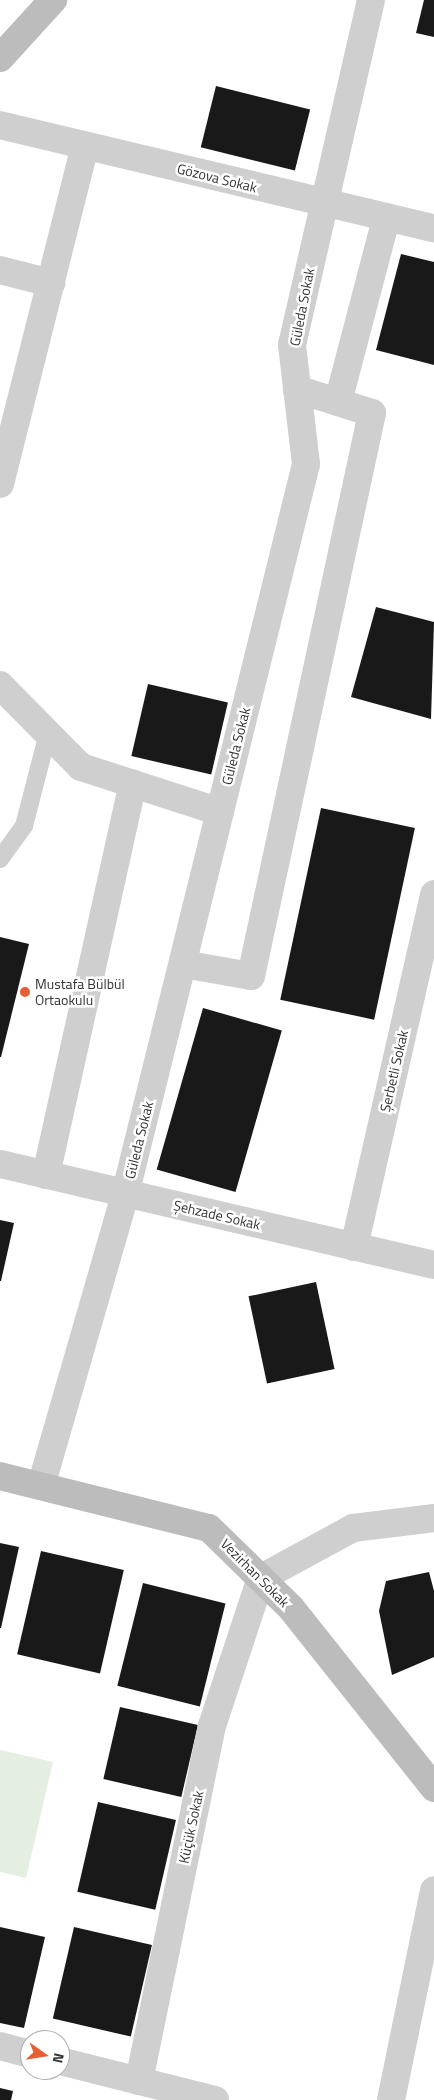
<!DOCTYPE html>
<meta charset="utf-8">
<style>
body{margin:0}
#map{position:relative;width:434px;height:2100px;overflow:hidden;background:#fff;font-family:"Titillium Web",sans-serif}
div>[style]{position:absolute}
.green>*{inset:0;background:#e4efe1}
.building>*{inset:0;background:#191919;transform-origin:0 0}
.lane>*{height:18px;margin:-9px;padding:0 9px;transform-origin:9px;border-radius:9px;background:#cfcfcf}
.street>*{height:28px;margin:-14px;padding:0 14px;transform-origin:14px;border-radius:14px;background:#cfcfcf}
.secondary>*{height:28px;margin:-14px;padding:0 14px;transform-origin:14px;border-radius:14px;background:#bcbcbc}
.dots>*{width:14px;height:14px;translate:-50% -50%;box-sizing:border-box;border:2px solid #fff;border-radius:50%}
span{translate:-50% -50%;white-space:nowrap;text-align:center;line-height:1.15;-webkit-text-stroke:5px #fff;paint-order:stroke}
.street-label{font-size:14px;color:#323232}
.poi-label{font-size:14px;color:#323232}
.left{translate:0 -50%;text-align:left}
.north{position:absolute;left:20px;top:2030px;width:50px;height:50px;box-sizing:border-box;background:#fff;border:1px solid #adadad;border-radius:50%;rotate:103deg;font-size:14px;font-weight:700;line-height:20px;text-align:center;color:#323232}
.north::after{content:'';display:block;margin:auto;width:18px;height:22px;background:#e95d34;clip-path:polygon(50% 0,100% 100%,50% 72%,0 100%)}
</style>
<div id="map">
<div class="green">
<div style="clip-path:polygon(0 1750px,53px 1762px,26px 1878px,0 1872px)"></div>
</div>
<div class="building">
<div style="clip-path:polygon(424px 0,434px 0,434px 37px,416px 33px)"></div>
<div style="left:216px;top:86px;width:97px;height:63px;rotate:14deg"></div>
<div style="clip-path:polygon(401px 254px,434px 262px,434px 365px,376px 350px)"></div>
<div style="clip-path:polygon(376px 607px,434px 622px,431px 719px,351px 697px)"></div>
<div style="left:148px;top:684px;width:82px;height:74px;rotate:13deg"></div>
<div style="left:321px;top:808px;width:96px;height:196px;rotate:12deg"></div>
<div style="clip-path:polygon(0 937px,29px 944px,1px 1057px,0 1057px)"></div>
<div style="left:203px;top:1008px;width:82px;height:168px;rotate:16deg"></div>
<div style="clip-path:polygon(0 1220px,14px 1223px,1px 1281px,0 1281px)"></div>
<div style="left:316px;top:1282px;width:89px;height:69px;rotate:78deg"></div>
<div style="clip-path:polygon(0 1543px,19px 1547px,1px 1628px,0 1628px)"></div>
<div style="left:41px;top:1551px;width:85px;height:106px;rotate:13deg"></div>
<div style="clip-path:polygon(429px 1572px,434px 1591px,434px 1657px,392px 1675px,379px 1611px,386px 1581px)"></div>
<div style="left:143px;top:1583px;width:85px;height:106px;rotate:14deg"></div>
<div style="left:120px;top:1707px;width:80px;height:74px;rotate:13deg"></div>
<div style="left:98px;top:1802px;width:80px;height:92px;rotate:13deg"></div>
<div style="clip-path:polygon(0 1927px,45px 1937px,24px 2028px,0 2023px)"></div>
<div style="left:74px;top:1927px;width:80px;height:94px;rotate:13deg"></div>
<div style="clip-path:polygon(0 2088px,13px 2091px,11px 2100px,0 2100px)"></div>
</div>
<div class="lane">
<div style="left:0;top:859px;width:41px;rotate:-54deg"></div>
<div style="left:24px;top:826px;width:96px;rotate:-75.5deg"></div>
</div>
<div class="street">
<div style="left:0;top:125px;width:446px;rotate:13.4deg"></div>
<div style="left:0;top:270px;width:53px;rotate:14.3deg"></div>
<div style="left:338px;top:402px;width:189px;rotate:-75.3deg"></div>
<div style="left:0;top:484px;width:349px;rotate:-75.9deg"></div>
<div style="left:0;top:685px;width:115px;rotate:45.4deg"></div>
<div style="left:81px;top:767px;width:146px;rotate:17.9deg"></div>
<div style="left:183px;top:964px;width:69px;rotate:10deg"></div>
<div style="left:251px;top:976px;width:576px;rotate:-77.87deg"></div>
<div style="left:372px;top:413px;width:79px;rotate:-162.3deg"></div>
<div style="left:0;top:1164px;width:446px;rotate:13.1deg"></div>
<div style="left:46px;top:1175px;width:401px;rotate:-77.5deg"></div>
<div style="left:354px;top:1247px;width:362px;rotate:-77.2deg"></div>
<div style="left:41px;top:1486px;width:303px;rotate:-73.9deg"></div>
<div style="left:125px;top:1195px;width:753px;rotate:-76.09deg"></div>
<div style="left:306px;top:464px;width:120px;rotate:-96.7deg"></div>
<div style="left:292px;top:345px;width:354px;rotate:-77.1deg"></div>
<div style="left:0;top:2046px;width:31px;rotate:15deg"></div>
<div style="left:60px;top:2061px;width:160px;rotate:14.1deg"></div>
<div style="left:139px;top:2081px;width:362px;rotate:-78.4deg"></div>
<div style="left:212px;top:1726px;width:156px;rotate:-71.7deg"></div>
<div style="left:261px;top:1578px;width:105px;rotate:-28.5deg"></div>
<div style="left:353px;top:1528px;width:82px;rotate:-7deg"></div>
<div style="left:391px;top:2100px;width:214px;rotate:-78.4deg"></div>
</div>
<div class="secondary">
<div style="left:0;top:58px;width:79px;rotate:-47.6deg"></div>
<div style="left:0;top:1476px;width:215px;rotate:14deg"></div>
<div style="left:209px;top:1528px;width:115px;rotate:44.3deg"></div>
<div style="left:291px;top:1608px;width:230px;rotate:51.5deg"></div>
</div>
<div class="dots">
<div style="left:25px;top:992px;background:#e95d34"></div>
</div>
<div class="street-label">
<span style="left:217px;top:178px;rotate:14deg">Gözova Sokak</span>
<span style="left:302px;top:307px;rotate:-79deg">Güleda Sokak</span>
<span style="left:236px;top:746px;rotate:-76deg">Güleda Sokak</span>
<span style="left:394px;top:1071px;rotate:-77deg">Şerbetli Sokak</span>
<span style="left:139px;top:1140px;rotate:-76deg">Güleda Sokak</span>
<span style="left:217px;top:1215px;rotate:13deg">Şehzade Sokak</span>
<span style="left:255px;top:1573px;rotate:45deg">Vezirhan Sokak</span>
<span style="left:191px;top:1827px;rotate:-78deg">Küçük Sokak</span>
</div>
<div class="poi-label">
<span class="left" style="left:35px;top:992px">Mustafa Bülbül<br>Ortaokulu</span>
</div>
<div class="north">N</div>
</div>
